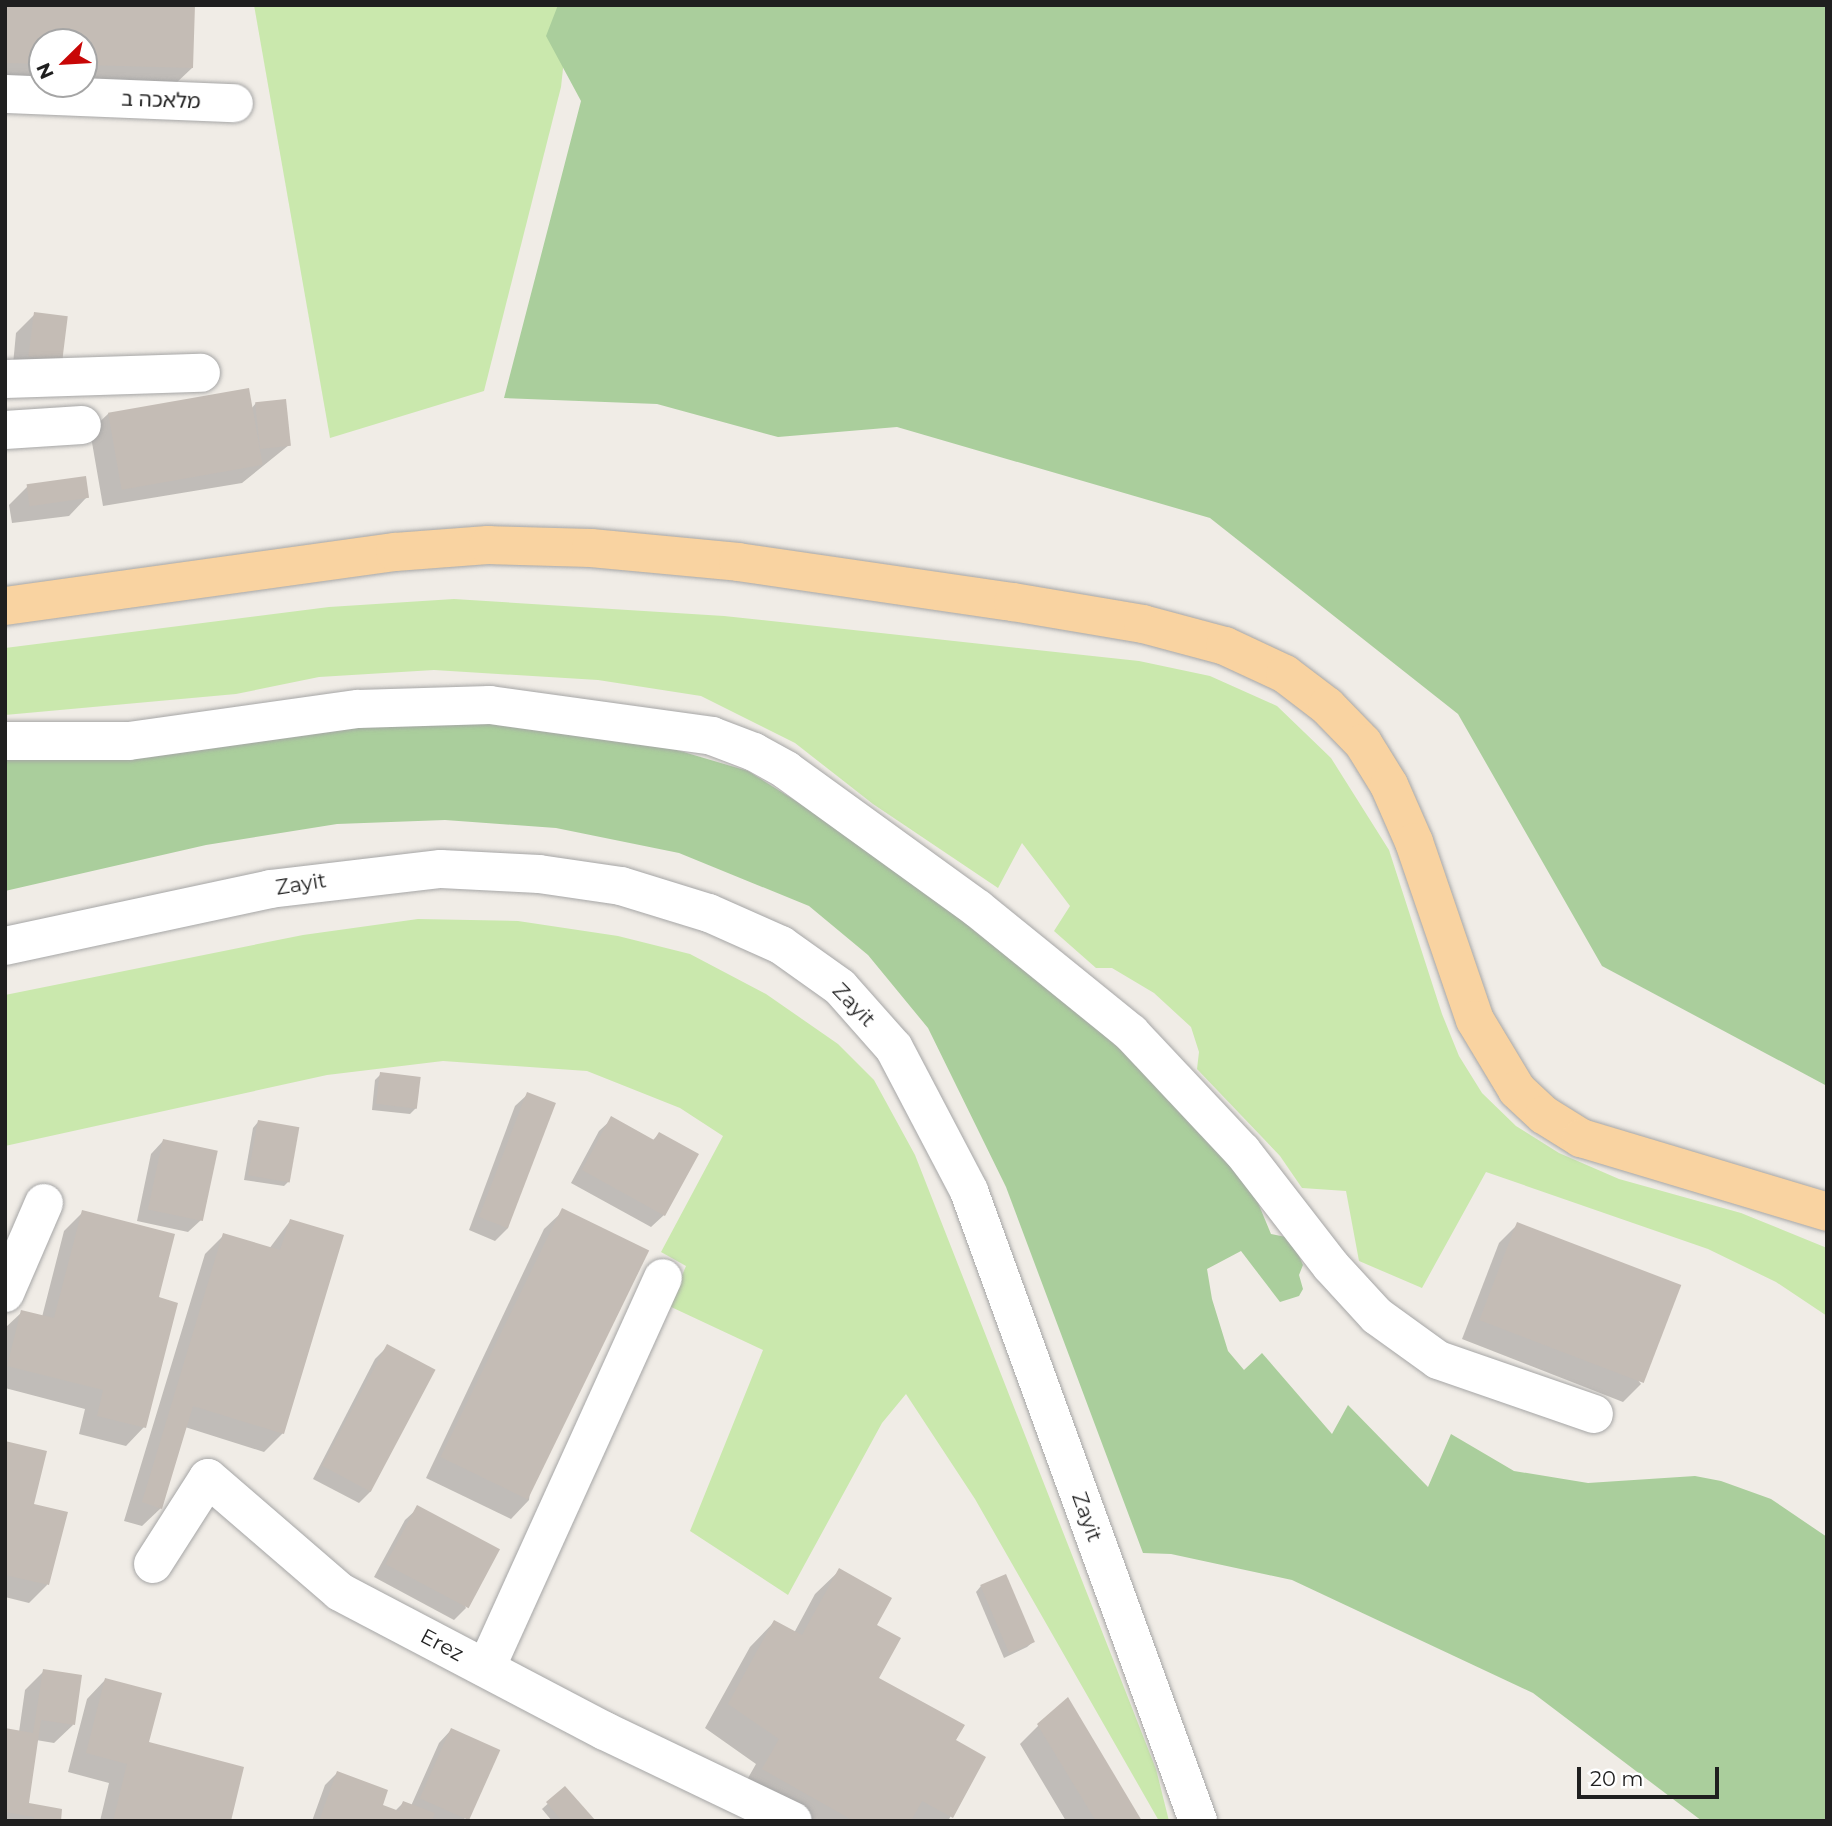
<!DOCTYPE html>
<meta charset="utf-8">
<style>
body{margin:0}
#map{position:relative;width:1832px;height:1826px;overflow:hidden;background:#f0ece6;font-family:Montserrat,"Noto Sans Hebrew",sans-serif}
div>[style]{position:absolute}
.grass>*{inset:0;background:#cae8ad}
.forest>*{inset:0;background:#aace9c}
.shadow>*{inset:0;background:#0003}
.building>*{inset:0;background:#c4bcb5;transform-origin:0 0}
.roads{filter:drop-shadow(0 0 2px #a6a6a6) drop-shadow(0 0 2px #a6a6a6)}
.minor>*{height:38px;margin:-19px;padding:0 19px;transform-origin:19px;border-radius:19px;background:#fff}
.major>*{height:38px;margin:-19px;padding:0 19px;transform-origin:19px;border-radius:19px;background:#f9d3a1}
span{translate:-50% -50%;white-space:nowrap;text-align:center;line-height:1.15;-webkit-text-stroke:6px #fff;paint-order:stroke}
.street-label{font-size:21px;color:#1f1f1f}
.frame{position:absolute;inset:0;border:7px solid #1f1f1f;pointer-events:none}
.north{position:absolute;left:28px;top:28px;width:70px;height:70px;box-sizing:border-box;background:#fff;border:2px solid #a5a5a5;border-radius:50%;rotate:246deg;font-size:19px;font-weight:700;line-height:28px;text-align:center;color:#1f1f1f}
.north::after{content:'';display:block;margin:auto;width:24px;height:32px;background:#c80606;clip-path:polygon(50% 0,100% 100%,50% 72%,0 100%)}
.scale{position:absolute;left:1577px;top:1767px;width:142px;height:32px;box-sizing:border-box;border:4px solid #1f1f1f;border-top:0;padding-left:9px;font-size:21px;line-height:24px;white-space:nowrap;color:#1f1f1f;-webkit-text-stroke:5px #fff;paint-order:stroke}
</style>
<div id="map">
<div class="grass">
<div style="clip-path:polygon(254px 5px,570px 5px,561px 87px,484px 391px,330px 438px)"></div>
<div style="clip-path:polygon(454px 599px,724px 616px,1139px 661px,1210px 676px,1277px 706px,1331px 758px,1389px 850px,1442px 1014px,1459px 1056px,1482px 1093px,1516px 1126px,1559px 1153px,1619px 1179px,1741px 1213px,1827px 1248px,1827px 1316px,1776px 1282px,1708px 1249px,1486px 1172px,1422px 1288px,1359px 1261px,1346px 1191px,1302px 1188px,1280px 1156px,1197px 1069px,1199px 1052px,1191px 1027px,1154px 993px,1112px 968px,1096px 968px,1054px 931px,1070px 906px,1022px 843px,998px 888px,873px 804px,795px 743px,701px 696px,598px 680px,434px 670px,319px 677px,236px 694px,5px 715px,5px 648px,329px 607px)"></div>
<div style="clip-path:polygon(418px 919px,518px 921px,618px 936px,690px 954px,766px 994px,838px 1044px,874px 1080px,915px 1155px,1156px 1769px,1169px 1821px,1159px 1821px,975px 1499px,906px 1394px,882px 1423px,788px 1595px,690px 1531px,763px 1350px,669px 1306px,686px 1266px,661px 1252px,723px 1136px,680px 1108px,587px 1071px,443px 1061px,327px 1075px,5px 1146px,5px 995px,303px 935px)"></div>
</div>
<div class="forest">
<div style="clip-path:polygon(558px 5px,1827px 5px,1827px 1086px,1602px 966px,1458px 714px,1210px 518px,897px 427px,778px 437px,657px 404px,504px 398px,581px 101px,546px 36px)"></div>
<div style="clip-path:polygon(482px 720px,643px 740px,748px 771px,869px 847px,1087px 1020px,1132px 1060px,1251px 1186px,1271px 1234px,1291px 1238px,1303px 1265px,1299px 1275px,1303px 1289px,1299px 1296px,1280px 1302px,1241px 1251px,1207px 1269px,1212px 1299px,1228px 1351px,1244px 1370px,1262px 1353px,1332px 1434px,1348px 1405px,1428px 1487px,1451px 1434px,1514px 1471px,1588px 1483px,1695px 1476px,1721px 1481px,1771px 1499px,1827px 1537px,1827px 1821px,1702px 1821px,1533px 1693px,1292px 1580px,1171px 1554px,1143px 1553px,1006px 1187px,928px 1028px,868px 955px,809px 906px,679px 853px,556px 828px,445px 820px,337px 824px,206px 845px,5px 891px,5px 757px,348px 726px)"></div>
</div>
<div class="shadow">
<div style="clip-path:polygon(5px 5px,192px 68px,173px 86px,84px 84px,84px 42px,42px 42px,42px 82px,5px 81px)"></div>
<div style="clip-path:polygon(35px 314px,63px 359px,12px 375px,16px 333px)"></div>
<div style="clip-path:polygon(256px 403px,289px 445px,242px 483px,103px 506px,90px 431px,109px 413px,251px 409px)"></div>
<div style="clip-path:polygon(28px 486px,87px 497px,69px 516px,12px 523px,9px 505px)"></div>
<div style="clip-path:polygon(381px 1074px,416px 1108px,410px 1114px,372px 1110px,375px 1080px)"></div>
<div style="clip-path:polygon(528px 1094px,508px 1228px,495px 1241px,469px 1230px,515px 1106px)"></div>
<div style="clip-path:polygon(612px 1119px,652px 1141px,659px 1134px,664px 1215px,651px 1227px,571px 1183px,599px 1131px)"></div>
<div style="clip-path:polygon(258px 1122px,289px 1181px,284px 1186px,244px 1180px,253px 1128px)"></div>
<div style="clip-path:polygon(163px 1141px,201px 1220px,188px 1232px,137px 1221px,151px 1154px)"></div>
<div style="clip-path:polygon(563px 1211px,529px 1500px,511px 1519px,426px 1478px,544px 1229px)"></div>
<div style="clip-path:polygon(83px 1212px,157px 1299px,144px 1427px,126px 1446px,79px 1434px,85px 1409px,5px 1388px,5px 1328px,22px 1312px,42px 1317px,64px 1231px)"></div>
<div style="clip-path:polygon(290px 1221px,283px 1433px,264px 1452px,185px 1427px,161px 1508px,142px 1526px,124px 1521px,205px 1254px,224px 1235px,269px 1249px)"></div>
<div style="clip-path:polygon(1518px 1224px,1641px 1384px,1623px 1402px,1462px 1339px,1499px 1243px)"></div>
<div style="clip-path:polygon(387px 1347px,371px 1491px,359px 1503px,313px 1479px,375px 1359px)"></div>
<div style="clip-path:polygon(5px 1443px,32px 1505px,47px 1585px,29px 1603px,5px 1597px)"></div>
<div style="clip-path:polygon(418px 1508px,466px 1608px,454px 1620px,374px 1577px,405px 1520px)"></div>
<div style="clip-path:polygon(840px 1570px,875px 1625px,877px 1679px,953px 1741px,984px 1758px,948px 1821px,787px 1821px,739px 1794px,756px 1764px,705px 1728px,750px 1647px,774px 1622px,794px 1633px,815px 1594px)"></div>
<div style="clip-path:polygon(981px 1586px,1033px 1642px,1027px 1647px,1004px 1658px,976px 1592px)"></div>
<div style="clip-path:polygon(44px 1671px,73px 1725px,54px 1743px,36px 1740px,27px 1805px,59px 1821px,5px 1821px,5px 1730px,19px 1732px,25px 1690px)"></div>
<div style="clip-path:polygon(105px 1680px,147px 1743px,229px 1821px,100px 1821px,109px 1783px,68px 1772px,87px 1699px)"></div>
<div style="clip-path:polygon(1039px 1725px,1140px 1821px,1050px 1821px,1066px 1821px,1020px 1744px)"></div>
<div style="clip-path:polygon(451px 1730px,465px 1821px,312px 1821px,325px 1785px,337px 1773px,381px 1806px,395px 1811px,403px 1803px,411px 1806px,439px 1743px)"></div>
<div style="clip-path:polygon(565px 1788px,593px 1821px,552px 1821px,542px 1809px)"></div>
</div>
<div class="building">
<div style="clip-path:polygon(5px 5px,195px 5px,193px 68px,84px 65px,84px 42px,42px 42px,42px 64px,5px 63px)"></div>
<div style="left:34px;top:312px;width:34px;height:45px;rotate:7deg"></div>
<div style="left:249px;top:388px;width:78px;height:143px;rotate:80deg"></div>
<div style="left:286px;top:399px;width:47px;height:31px;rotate:84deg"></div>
<div style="left:86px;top:476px;width:22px;height:60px;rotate:82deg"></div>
<div style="left:380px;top:1072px;width:41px;height:32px;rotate:7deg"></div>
<div style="left:527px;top:1092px;width:31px;height:134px;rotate:21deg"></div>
<div style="clip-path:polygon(611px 1116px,654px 1140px,659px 1132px,699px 1154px,665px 1216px,582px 1170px)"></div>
<div style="left:258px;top:1120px;width:42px;height:56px;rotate:10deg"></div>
<div style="left:163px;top:1139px;width:56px;height:72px;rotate:12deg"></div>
<div style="left:562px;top:1208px;width:97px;height:277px;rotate:26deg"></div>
<div style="clip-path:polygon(82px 1210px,175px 1234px,159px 1297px,178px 1303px,146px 1428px,97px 1416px,103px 1390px,7px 1366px,21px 1310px,54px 1318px)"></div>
<div style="clip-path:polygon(290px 1219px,344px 1235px,284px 1434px,193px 1406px,162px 1509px,142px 1502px,223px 1233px,280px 1250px)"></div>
<div style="left:1517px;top:1222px;width:176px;height:105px;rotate:21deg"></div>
<div style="left:387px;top:1344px;width:55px;height:138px;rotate:28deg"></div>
<div style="clip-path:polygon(5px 1441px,47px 1451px,34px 1504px,68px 1512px,49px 1585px,5px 1575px)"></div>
<div style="left:417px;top:1505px;width:94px;height:67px;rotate:28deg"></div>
<div style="clip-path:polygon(839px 1568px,892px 1598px,877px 1625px,901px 1638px,879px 1678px,965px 1725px,956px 1740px,986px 1757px,953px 1818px,922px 1801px,911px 1821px,854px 1821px,762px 1769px,779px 1739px,728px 1704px,774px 1620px,802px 1635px)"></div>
<div style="left:1006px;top:1574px;width:74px;height:28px;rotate:67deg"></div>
<div style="clip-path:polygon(43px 1669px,82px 1675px,75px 1725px,41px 1720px,29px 1803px,62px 1809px,61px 1821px,33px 1821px,34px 1817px,5px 1812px,5px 1728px,33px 1733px)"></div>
<div style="clip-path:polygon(105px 1678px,162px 1693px,149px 1742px,244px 1767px,231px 1821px,113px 1821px,127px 1764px,86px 1753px)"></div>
<div style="clip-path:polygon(1068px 1697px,1142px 1821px,1096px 1821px,1037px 1724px)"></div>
<div style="left:451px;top:1728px;width:54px;height:77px;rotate:24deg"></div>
<div style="clip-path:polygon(337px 1771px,388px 1790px,383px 1805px,399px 1811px,403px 1801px,435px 1813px,432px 1821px,319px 1821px)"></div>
<div style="clip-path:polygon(565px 1786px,596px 1821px,562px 1821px,546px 1802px)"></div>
</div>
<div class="roads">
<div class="minor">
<div style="left:5px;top:94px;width:229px;rotate:2.3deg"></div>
<div style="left:5px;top:379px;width:196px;rotate:-1.8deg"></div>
<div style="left:5px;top:430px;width:77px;rotate:-3.7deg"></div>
<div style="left:5px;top:741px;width:124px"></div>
<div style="left:129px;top:741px;width:231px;rotate:-8deg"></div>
<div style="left:358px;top:709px;width:132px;rotate:-1.7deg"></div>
<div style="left:490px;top:705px;width:224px;rotate:7.9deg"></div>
<div style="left:712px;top:736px;width:45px;rotate:20.9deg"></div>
<div style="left:754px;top:752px;width:37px;rotate:29deg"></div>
<div style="left:786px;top:770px;width:237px;rotate:35.9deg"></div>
<div style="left:978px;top:909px;width:197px;rotate:39deg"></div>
<div style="left:1131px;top:1033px;width:162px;rotate:46.8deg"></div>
<div style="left:1242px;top:1151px;width:145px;rotate:52.3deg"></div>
<div style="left:1331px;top:1266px;width:68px;rotate:47.4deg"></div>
<div style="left:1377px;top:1316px;width:75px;rotate:35.8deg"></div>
<div style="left:1438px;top:1360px;width:165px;rotate:19.1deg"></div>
<div style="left:5px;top:946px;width:271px;rotate:-12.1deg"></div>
<div style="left:270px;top:889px;width:172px;rotate:-6.7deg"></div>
<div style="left:441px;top:869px;width:98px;rotate:2.9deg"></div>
<div style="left:539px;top:874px;width:83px;rotate:8.3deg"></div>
<div style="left:621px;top:886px;width:92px;rotate:17.1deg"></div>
<div style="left:709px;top:913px;width:79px;rotate:24deg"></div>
<div style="left:781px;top:945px;width:72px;rotate:35.4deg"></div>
<div style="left:840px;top:987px;width:81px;rotate:48.5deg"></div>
<div style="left:894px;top:1048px;width:161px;rotate:62.3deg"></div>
<div style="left:969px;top:1191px;width:670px;rotate:70.02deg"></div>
<div style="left:5px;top:1293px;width:98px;rotate:-66.6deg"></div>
<div style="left:153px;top:1564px;width:102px;rotate:-57.4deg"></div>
<div style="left:208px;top:1478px;width:174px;rotate:40.8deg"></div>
<div style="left:340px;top:1592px;width:299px;rotate:27.7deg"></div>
<div style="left:605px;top:1731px;width:208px;rotate:25.6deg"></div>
<div style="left:486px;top:1668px;width:428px;rotate:-65.6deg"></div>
</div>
<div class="major">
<div style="left:5px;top:606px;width:394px;rotate:-7.9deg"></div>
<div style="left:395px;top:552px;width:93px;rotate:-4.3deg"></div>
<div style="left:488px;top:545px;width:103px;rotate:1.7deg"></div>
<div style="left:591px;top:548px;width:148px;rotate:5.4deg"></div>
<div style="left:738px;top:562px;width:278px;rotate:8.3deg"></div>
<div style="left:1013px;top:602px;width:132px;rotate:9.6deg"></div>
<div style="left:1143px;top:624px;width:85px;rotate:15deg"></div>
<div style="left:1225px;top:646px;width:66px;rotate:25deg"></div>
<div style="left:1285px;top:674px;width:53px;rotate:37.3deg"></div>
<div style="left:1327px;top:706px;width:52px;rotate:45.8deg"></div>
<div style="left:1363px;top:743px;width:49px;rotate:58.2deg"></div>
<div style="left:1389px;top:785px;width:62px;rotate:66.3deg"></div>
<div style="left:1414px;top:842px;width:188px;rotate:71.1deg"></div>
<div style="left:1475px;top:1020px;width:82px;rotate:59deg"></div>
<div style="left:1517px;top:1090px;width:37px;rotate:43deg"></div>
<div style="left:1544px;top:1115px;width:44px;rotate:31.9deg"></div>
<div style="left:1581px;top:1138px;width:257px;rotate:16.7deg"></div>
</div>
</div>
<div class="street-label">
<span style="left:161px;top:100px;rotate:2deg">מלאכה ב</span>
<span style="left:301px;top:884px;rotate:-9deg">Zayit</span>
<span style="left:854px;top:1005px;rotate:46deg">Zayit</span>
<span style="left:1087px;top:1517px;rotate:70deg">Zayit</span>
<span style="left:442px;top:1645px;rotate:28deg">Erez</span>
</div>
<div class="frame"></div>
<div class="north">N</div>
<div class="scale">20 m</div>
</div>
